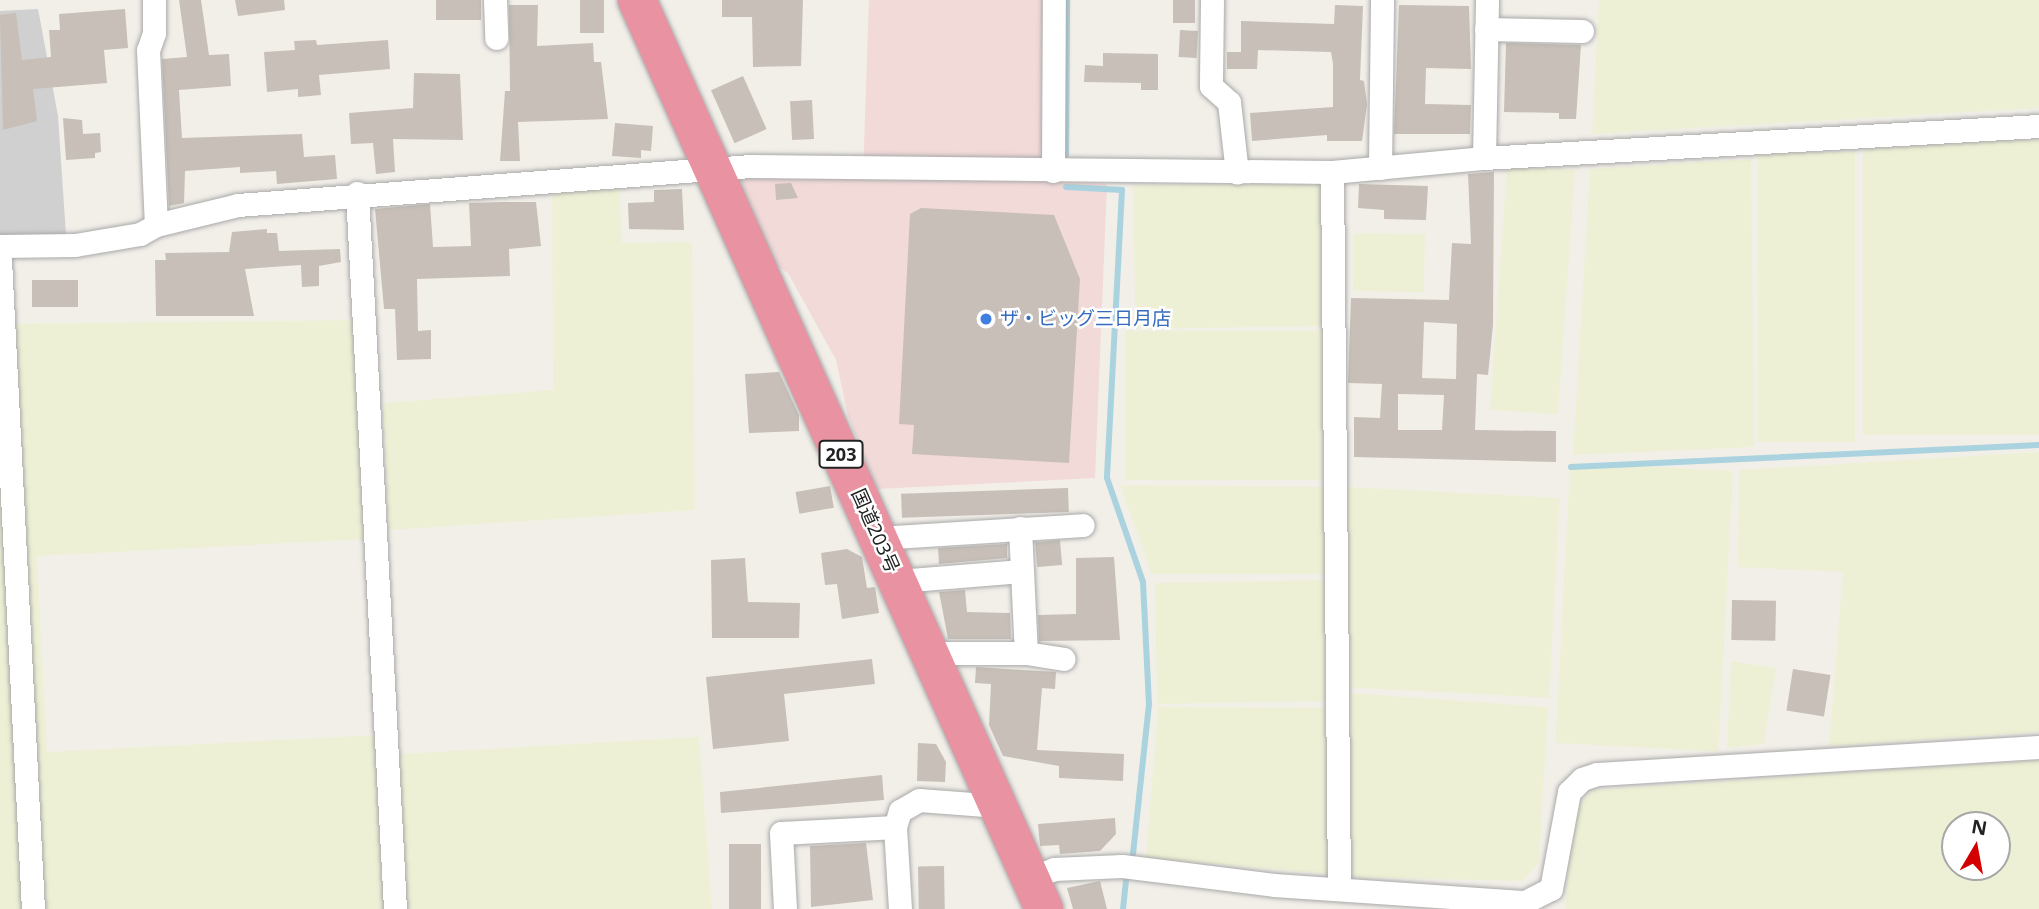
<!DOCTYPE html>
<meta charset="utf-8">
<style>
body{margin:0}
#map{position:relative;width:2039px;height:909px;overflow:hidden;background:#f2efe9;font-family:"Noto Sans","Noto Sans JP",sans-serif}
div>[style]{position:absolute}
.commercial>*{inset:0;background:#f2dad9}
.religious>*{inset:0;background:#d0d0d0}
.farmland>*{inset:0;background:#eef0d5;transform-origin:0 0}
.stream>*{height:6px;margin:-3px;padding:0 3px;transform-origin:3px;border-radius:3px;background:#aad3df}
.building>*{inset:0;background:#c7bfb8;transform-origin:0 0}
.roads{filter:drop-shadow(0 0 2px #a9a9a9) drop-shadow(0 0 2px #a9a9a9)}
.street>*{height:23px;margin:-11.5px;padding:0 11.5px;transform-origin:11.5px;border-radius:11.5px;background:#fff}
.highway>*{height:38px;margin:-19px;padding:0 19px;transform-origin:19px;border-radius:19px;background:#e892a2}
.dots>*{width:19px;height:19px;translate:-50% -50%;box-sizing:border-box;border:4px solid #fff;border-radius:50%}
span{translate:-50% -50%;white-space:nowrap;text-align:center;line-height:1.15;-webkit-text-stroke:5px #fff;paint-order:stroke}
.shield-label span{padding:2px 5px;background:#fff;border:2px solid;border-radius:5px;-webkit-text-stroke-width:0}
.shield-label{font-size:18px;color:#222;font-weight:700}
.shop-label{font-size:19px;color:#366cbe}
.left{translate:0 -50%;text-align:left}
.street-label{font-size:19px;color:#222}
.north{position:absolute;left:1941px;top:811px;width:70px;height:70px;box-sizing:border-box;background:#fff;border:2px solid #a7a7a7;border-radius:50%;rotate:10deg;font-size:19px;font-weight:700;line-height:28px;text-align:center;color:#222}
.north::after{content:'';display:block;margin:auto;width:24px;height:32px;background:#d40000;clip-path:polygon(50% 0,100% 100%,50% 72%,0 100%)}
</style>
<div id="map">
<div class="commercial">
<div style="clip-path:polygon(869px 0,1045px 0,1044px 181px,1107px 184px,1095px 478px,877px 489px,848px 416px,836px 360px,788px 273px,771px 262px,735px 185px,741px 176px,863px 175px)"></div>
</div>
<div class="religious">
<div style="clip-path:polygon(38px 9px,58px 116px,66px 235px,0 236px,0 11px)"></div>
</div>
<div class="farmland">
<div style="clip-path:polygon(1599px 0,2039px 0,2039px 108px,1592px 134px)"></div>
<div style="left:2039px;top:140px;width:295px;height:176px;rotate:90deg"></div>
<div style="left:1855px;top:152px;width:290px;height:97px;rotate:90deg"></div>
<div style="clip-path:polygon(1751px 159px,1754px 447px,1573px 455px,1590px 169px)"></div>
<div style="left:1575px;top:170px;width:245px;height:68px;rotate:94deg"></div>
<div style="left:1320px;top:182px;width:144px;height:187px;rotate:89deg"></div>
<div style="clip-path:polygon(619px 187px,622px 243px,692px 242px,695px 510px,389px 530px,383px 403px,553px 390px,552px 190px)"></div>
<div style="left:1354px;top:233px;width:71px;height:58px;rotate:1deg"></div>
<div style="clip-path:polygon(354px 320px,367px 539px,37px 556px,47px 752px,378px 735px,400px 754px,699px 737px,712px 909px,0 909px,0 324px)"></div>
<div style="left:1125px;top:331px;width:197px;height:149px"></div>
<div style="clip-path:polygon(2039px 452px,2039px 732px,1829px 746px,1843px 572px,1738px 567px,1739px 470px)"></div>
<div style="left:1733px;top:471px;width:281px;height:163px;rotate:93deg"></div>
<div style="clip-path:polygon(1120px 485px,1324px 487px,1325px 574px,1152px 574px)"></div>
<div style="left:1348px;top:487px;width:212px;height:200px;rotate:3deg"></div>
<div style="left:1325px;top:580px;width:121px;height:170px;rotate:89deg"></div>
<div style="clip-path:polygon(1731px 661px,1776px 668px,1764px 744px,1727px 748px)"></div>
<div style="clip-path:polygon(1349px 693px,1548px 707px,1539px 862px,1522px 881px,1350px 877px)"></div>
<div style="clip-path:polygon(1158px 707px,1327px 708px,1329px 874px,1146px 858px)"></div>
<div style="clip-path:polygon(evenodd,2039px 760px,2039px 909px,1565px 909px,1573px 811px,1593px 790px,2039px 760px,1955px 825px,1997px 825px,1997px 867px,1955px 867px,1955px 825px)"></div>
</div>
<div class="stream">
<div style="left:1066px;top:154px;width:154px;rotate:-89.6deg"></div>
<div style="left:1066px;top:187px;width:56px;rotate:3.1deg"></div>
<div style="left:1122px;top:190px;width:288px;rotate:93deg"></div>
<div style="left:1107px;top:478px;width:110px;rotate:70.9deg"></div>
<div style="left:1143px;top:582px;width:122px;rotate:87.2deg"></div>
<div style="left:1149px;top:704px;width:160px;rotate:96.1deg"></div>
<div style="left:1571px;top:467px;width:469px;rotate:-2.7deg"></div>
<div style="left:1123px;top:909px;width:36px;rotate:-84deg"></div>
</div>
<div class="building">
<div style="clip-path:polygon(179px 0,201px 0,209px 55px,229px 54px,231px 86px,179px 90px,182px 138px,302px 134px,304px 157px,335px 155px,337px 179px,277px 184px,276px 171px,240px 173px,240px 167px,185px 171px,184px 203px,169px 206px,162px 59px,187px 57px)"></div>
<div style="clip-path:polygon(235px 0,284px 0,285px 10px,238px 16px)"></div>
<div style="left:436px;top:0;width:45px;height:20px"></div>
<div style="left:580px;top:0;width:24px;height:33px"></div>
<div style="clip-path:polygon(722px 0,803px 0,801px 66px,753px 67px,752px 17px,722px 17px)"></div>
<div style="left:1173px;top:0;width:22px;height:23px"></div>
<div style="clip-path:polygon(509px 5px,538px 5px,537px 46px,593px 43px,594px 62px,601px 62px,608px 119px,518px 122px,520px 161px,500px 161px,505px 91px,510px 91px)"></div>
<div style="clip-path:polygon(1335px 5px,1363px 6px,1360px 80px,1364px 81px,1367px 104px,1362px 141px,1327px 141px,1327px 135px,1252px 141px,1250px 113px,1333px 107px,1333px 64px,1331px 52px,1258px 50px,1257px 69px,1227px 69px,1227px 52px,1241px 52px,1241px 21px,1334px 24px)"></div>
<div style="clip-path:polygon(1399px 5px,1469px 6px,1471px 69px,1426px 68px,1425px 104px,1471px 105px,1470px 134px,1394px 134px)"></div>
<div style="clip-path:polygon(125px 9px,128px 48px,104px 50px,107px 83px,33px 89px,37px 121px,3px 130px,0 15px,16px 13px,22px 60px,51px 57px,49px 30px,60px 30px,59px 14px)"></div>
<div style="left:1180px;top:30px;width:18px;height:27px;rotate:3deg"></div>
<div style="clip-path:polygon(316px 40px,317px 45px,388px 40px,390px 69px,319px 75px,321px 95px,298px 97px,298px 89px,267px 92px,264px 52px,295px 50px,294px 41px)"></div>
<div style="clip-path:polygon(1506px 43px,1581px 45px,1576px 119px,1559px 119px,1559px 113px,1504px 112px)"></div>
<div style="clip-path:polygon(1103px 53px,1158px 54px,1158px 90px,1141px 90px,1141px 83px,1084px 82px,1085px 65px,1103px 66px)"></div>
<div style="clip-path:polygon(414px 73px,460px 74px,463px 140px,393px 139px,395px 172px,376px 174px,373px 143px,351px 144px,349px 113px,413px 108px)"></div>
<div style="left:743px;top:76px;width:58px;height:35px;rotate:66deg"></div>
<div style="left:812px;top:100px;width:39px;height:22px;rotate:87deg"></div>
<div style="clip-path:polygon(63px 118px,82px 120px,83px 134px,100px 133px,101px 152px,95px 153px,95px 158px,66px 160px)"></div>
<div style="clip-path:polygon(615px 123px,653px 126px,651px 151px,641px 150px,641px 158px,612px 156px)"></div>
<div style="clip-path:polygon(evenodd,1494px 172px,1493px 325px,1488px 375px,1477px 374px,1475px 430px,1556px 431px,1556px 462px,1354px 457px,1354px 417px,1380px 418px,1382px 384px,1348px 383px,1351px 298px,1449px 300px,1452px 243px,1471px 244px,1468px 174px,1494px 172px,1424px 322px,1457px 324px,1456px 379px,1422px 378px,1424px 322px,1494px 172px,1398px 394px,1444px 395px,1442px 430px,1398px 430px,1398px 394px)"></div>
<div style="clip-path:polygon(791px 183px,798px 198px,776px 200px,775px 184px)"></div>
<div style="clip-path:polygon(1359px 184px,1428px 186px,1426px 220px,1384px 219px,1384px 210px,1358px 208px)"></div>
<div style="clip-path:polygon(682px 189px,684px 230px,629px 229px,628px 203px,654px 202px,654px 190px)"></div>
<div style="clip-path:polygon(503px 202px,536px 202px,541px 246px,509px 249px,510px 276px,417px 279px,418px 331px,431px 330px,431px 359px,397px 360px,395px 309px,384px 309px,375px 209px,430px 204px,433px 247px,471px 246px,469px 203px)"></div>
<div style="clip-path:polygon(921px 208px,1054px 215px,1080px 279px,1069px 463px,912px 454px,914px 425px,899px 424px,910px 214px)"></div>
<div style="clip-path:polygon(267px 229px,267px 233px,277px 233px,279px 251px,340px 249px,341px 262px,319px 266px,319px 286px,302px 287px,301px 265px,245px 269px,254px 316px,156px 316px,155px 260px,166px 260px,165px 253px,229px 252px,232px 232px)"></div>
<div style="left:32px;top:280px;width:46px;height:27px"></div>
<div style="clip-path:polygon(779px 372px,799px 415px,799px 431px,749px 433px,745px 374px)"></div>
<div style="left:830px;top:486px;width:22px;height:35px;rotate:80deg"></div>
<div style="left:1068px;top:488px;width:24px;height:167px;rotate:88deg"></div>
<div style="left:1060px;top:540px;width:25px;height:25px;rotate:85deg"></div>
<div style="clip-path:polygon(1007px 544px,1007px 558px,939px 564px,938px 548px)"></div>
<div style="clip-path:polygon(847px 549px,862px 557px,867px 588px,875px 587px,879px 613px,842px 619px,837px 584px,825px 585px,821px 553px)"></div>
<div style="clip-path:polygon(1114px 557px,1120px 640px,1039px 641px,1038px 615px,1076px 614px,1076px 558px)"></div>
<div style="clip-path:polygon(745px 558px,748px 602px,800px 603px,799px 638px,712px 638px,711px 560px)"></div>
<div style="clip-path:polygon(965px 590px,967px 612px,1010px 613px,1011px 639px,948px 639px,939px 592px)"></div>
<div style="left:1732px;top:600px;width:44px;height:40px;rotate:1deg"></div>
<div style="clip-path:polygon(872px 659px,875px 684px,784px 694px,789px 741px,713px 749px,706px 677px)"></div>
<div style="clip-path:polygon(976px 667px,1056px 672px,1055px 689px,1042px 688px,1037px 750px,1124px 754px,1123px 781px,1059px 778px,1059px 766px,1003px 756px,989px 725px,991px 684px,975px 683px)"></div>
<div style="left:1793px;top:669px;width:38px;height:42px;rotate:9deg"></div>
<div style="clip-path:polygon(918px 743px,936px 744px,946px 762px,945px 782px,917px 781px)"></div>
<div style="clip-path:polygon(882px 775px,884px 800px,721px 813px,720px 792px)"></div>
<div style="clip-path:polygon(1115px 818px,1116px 834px,1100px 851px,1060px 854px,1059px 845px,1040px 846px,1038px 824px)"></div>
<div style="clip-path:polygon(866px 843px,873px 900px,811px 907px,810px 846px)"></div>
<div style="left:761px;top:844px;width:65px;height:32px;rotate:90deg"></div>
<div style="left:944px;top:866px;width:43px;height:26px;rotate:89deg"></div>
<div style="clip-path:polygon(1100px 881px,1107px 909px,1073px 909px,1067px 888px)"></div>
</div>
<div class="roads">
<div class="street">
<div style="left:154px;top:0;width:33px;rotate:90deg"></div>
<div style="left:154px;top:33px;width:18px;rotate:109deg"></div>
<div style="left:148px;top:50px;width:175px;rotate:87.4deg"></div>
<div style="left:495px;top:0;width:38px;rotate:88deg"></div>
<div style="left:1212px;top:0;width:86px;rotate:90.7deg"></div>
<div style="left:1211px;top:86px;width:24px;rotate:42deg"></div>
<div style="left:1229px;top:102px;width:71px;rotate:83.6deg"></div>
<div style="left:1486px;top:29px;width:96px;rotate:1.2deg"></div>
<div style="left:1484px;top:158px;width:158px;rotate:-88.9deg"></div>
<div style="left:1380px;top:168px;width:168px;rotate:-89.3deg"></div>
<div style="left:1053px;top:171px;width:171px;rotate:-89.7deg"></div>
<div style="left:1332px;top:172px;width:717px;rotate:89.44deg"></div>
<div style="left:357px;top:193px;width:717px;rotate:86.96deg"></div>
<div style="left:0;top:246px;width:75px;rotate:-0.8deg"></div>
<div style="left:75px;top:245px;width:66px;rotate:-9.6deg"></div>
<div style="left:140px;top:234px;width:18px;rotate:-29deg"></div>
<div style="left:156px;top:225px;width:84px;rotate:-13.7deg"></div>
<div style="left:238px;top:205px;width:514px;rotate:-4.35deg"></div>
<div style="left:751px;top:166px;width:581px;rotate:0.59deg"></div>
<div style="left:1332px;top:172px;width:153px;rotate:-5.3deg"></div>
<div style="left:1484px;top:158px;width:556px;rotate:-3.3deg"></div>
<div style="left:0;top:260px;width:650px;rotate:87.09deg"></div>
<div style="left:1020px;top:528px;width:125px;rotate:87.3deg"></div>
<div style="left:878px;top:538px;width:205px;rotate:-3.6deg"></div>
<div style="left:898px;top:581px;width:124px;rotate:-4.6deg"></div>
<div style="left:930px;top:653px;width:96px"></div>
<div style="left:1026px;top:653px;width:38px;rotate:9deg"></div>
<div style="left:1031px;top:878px;width:25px;rotate:-21deg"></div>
<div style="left:1054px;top:869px;width:68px;rotate:-2.5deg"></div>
<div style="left:1122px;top:866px;width:153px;rotate:7.1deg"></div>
<div style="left:1274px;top:885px;width:252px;rotate:3.9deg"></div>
<div style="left:1525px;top:902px;width:29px;rotate:-27deg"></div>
<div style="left:1551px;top:889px;width:99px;rotate:-79.5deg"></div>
<div style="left:1569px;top:792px;width:18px;rotate:-45deg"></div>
<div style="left:1582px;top:779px;width:16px;rotate:-18deg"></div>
<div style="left:1597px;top:774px;width:443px;rotate:-3.5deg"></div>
<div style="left:785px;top:909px;width:76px;rotate:-93deg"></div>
<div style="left:781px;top:833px;width:114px;rotate:-3deg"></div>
<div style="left:900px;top:909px;width:82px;rotate:-93.5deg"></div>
<div style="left:895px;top:827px;width:17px;rotate:-73deg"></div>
<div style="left:900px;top:811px;width:22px;rotate:-30deg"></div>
<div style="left:919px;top:800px;width:80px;rotate:4.3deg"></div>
</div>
<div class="highway">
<div style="left:637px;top:0;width:996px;rotate:65.88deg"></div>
</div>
</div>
<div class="dots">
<div style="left:986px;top:319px;background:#3f7fe0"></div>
</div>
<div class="shield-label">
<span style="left:841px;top:454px">203</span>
</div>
<div class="shop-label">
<span class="left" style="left:1000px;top:319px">ザ・ビッグ三日月店</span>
</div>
<div class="street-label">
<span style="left:875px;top:531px;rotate:66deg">国道203号</span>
</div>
<div class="north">N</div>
</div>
